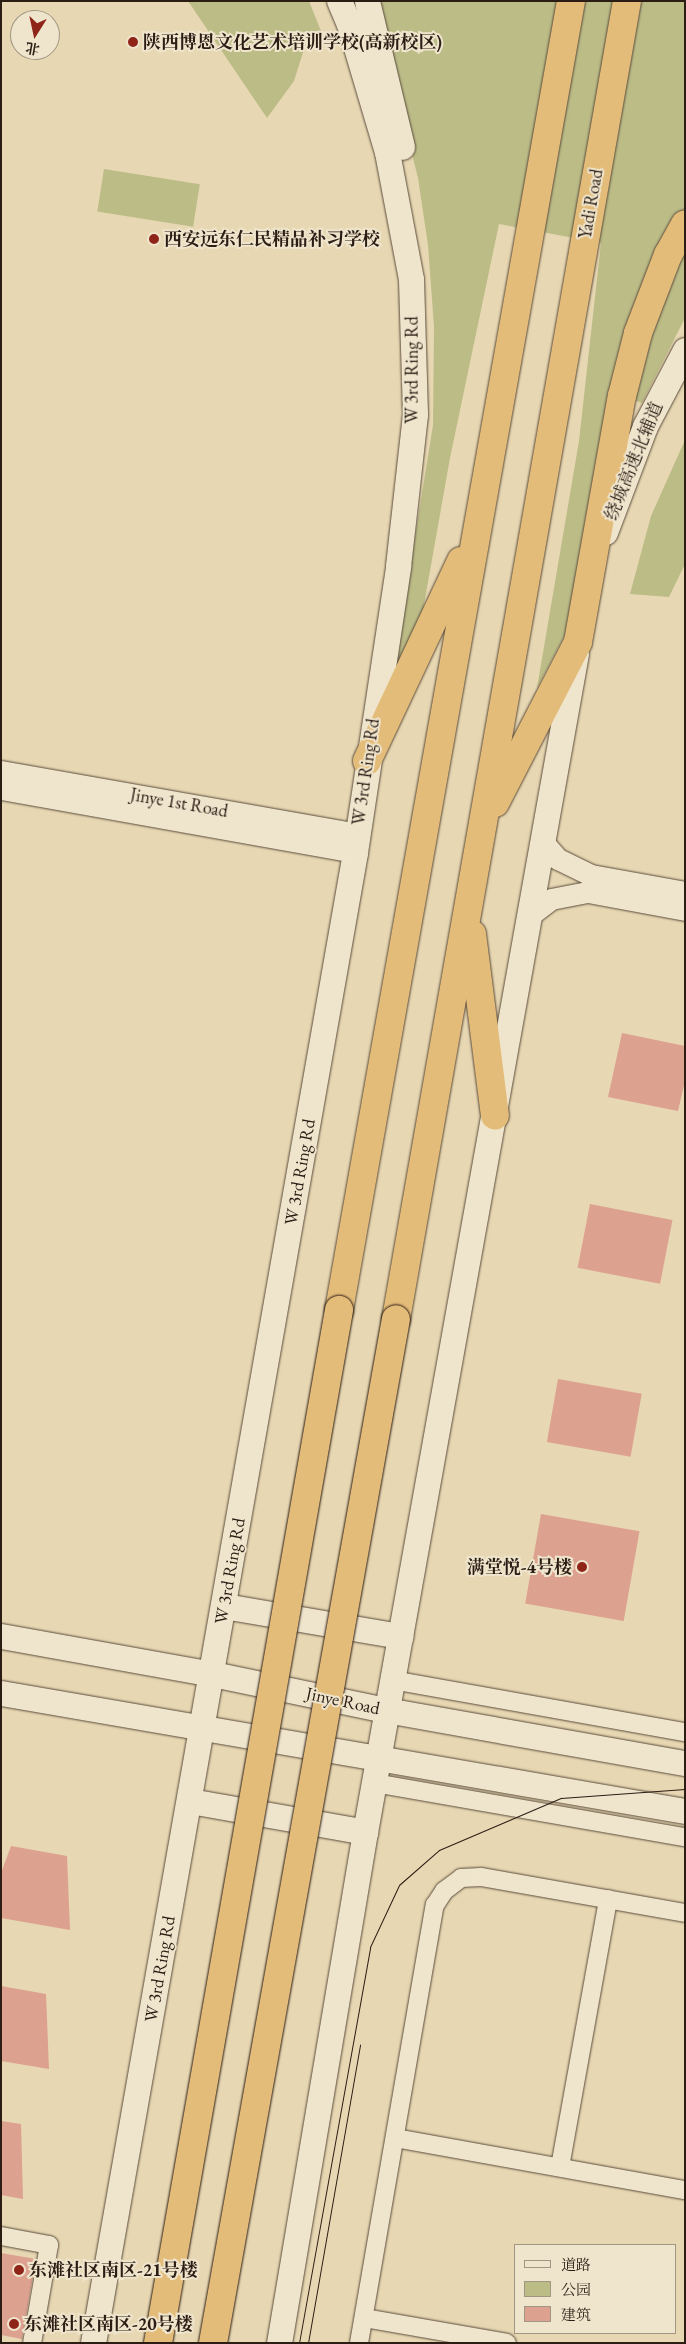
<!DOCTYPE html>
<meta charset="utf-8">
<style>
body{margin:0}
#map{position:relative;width:686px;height:2344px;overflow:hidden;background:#e7d7b2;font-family:"EB Garamond","Noto Serif SC",serif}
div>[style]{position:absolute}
.green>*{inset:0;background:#bcbc87;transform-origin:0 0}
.building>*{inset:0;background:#dda190;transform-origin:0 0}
.roads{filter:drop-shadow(0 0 1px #5a4b3c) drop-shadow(0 0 1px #5a4b3c)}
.minor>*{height:18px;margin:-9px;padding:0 9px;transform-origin:9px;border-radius:9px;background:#efe5cd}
.tertiary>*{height:21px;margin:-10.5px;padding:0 10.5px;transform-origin:10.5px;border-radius:10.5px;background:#efe5cd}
.secondary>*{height:25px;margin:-12.5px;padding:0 12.5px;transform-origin:12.5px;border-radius:12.5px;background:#efe5cd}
.trunk>*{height:28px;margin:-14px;padding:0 14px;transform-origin:14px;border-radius:14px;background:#e4bc79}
.tram>*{height:1px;margin:-0.5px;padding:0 0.5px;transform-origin:0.5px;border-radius:0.5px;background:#2b1c14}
.bridges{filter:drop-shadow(0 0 1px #2b1c14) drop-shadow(0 0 1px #2b1c14)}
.trunk-bridge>*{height:28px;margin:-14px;padding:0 14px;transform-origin:14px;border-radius:14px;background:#e4bc79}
.dots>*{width:14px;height:14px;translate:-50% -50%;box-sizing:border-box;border:2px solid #efe5cd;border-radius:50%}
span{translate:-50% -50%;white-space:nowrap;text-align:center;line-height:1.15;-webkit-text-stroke:4px #efe5cd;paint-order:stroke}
.poi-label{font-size:18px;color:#2b1c14;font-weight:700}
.left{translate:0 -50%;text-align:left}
.right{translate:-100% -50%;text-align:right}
.street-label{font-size:18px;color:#2b1c14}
.frame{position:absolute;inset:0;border:2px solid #2b1c14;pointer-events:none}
.legend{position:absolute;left:514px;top:2244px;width:162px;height:90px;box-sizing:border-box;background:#efe5cd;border:1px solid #a19583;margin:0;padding:6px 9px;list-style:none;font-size:15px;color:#2b1c14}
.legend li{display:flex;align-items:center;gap:10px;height:25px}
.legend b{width:25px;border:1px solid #a19583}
.north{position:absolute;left:10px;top:10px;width:50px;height:50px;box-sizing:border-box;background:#efe5cd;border:1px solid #a19583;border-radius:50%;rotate:190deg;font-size:14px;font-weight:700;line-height:20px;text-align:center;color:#2b1c14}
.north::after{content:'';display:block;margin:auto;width:18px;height:22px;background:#8f2418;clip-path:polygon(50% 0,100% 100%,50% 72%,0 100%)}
</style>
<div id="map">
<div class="green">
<div style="clip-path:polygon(188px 1px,309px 1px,325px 41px,322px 50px,314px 50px,305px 46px,294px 81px,267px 118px)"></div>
<div style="clip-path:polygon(374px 1px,685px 1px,685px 318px,642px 403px,611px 392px,567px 631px,537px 688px,579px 441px,601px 243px,499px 224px,450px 458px,422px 616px,398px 666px,395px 660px,433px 425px,434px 327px,428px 245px,418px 178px)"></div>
<div style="left:104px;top:169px;width:97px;height:43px;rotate:9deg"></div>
<div style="clip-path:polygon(685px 440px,685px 564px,669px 597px,630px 594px,651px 516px)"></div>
</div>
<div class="building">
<div style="clip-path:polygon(622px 1033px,685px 1046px,685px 1081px,678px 1111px,608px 1097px)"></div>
<div style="left:590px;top:1204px;width:84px;height:65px;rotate:11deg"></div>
<div style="left:558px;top:1379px;width:85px;height:64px;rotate:10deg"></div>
<div style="left:541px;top:1514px;width:100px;height:91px;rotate:10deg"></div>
<div style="clip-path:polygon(11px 1846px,67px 1856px,70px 1930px,1px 1918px,1px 1873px)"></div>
<div style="clip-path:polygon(1px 1986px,46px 1994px,49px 2069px,1px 2061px)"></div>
<div style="clip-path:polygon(1px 2121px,21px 2124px,23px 2199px,1px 2195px)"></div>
<div style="clip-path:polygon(1px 2253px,36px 2259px,22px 2339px,1px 2335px)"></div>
</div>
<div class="roads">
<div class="minor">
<div style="left:392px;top:1680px;width:298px;rotate:10.1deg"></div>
<div style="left:374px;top:1783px;width:316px;rotate:9.9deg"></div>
<div style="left:395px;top:2138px;width:295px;rotate:10.2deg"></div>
<div style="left:560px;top:2167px;width:272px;rotate:-79.8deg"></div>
<div style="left:1px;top:2236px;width:49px;rotate:10.6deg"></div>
<div style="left:49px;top:2245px;width:99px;rotate:99.8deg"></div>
<div style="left:364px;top:2318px;width:145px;rotate:9.9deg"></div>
<div style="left:359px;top:2343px;width:445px;rotate:-80.2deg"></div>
<div style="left:435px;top:1905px;width:17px;rotate:-57deg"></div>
<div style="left:444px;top:1891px;width:21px;rotate:-37deg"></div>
<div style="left:461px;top:1878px;width:20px;rotate:-3deg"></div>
<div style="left:481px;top:1877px;width:207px;rotate:10deg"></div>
</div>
<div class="tertiary">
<div style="left:1px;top:771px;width:363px;rotate:10deg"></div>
<div style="left:1px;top:789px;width:360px;rotate:10.1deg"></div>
<div style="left:543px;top:842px;width:23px;rotate:49deg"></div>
<div style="left:558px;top:859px;width:37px;rotate:26deg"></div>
<div style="left:591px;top:875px;width:96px;rotate:10.3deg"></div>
<div style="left:530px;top:915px;width:26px;rotate:-37deg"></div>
<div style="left:551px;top:899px;width:38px;rotate:-11deg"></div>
<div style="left:588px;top:892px;width:99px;rotate:10.5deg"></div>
</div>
<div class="secondary">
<div style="left:367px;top:1px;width:150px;rotate:76.5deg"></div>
<div style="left:605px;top:532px;width:113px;rotate:-69.3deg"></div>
<div style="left:645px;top:426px;width:86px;rotate:-62.2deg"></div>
<div style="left:224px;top:1606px;width:179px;rotate:9.7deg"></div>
<div style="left:1px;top:1636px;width:215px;rotate:10.2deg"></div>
<div style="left:213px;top:1674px;width:177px;rotate:11.8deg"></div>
<div style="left:386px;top:1710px;width:304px;rotate:10.1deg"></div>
<div style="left:1px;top:1693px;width:694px;rotate:9.79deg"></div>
<div style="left:190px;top:1801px;width:178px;rotate:10deg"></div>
<div style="left:93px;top:2343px;width:1514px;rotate:-80.03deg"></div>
<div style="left:355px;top:852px;width:289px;rotate:-81.4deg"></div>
<div style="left:398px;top:566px;width:153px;rotate:-83.6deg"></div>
<div style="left:415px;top:414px;width:135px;rotate:-91.7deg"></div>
<div style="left:411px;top:279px;width:129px;rotate:-100.7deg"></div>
<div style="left:387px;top:152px;width:134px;rotate:-106.5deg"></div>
<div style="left:349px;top:24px;width:25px;rotate:-113deg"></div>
<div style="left:279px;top:2343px;width:518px;rotate:-80.45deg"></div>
<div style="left:365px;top:1832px;width:1197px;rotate:-79.85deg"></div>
</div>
<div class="trunk">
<div style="left:367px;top:761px;width:221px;rotate:-64.8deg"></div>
<div style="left:495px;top:803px;width:181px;rotate:-62.7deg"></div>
<div style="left:578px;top:642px;width:250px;rotate:-79.9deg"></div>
<div style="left:622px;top:396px;width:65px;rotate:-75.7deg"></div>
<div style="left:638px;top:333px;width:84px;rotate:-69deg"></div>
<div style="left:668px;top:255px;width:35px;rotate:-61deg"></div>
<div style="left:472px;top:934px;width:183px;rotate:82.8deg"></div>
<div style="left:339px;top:1310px;width:1329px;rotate:-79.95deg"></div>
<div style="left:396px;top:1319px;width:1338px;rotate:-80.06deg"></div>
</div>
</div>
<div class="tram">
<div style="left:299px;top:2343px;width:402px;rotate:-79.8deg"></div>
<div style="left:370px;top:1947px;width:68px;rotate:-64.9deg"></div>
<div style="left:399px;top:1885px;width:53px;rotate:-41.2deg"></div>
<div style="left:439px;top:1850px;width:133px;rotate:-23.1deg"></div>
<div style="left:561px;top:1798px;width:124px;rotate:-4.2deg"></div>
<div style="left:308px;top:2343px;width:303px;rotate:-80.1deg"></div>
</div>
<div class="bridges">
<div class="trunk-bridge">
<div style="left:158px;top:2343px;width:1049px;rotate:-80.06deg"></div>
<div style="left:213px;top:2343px;width:1040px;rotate:-79.87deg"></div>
</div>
</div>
<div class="dots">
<div style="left:133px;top:42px;background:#8f2418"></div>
<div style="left:154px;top:239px;background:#8f2418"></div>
<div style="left:582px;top:1567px;background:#8f2418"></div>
<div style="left:19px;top:2270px;background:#8f2418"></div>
<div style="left:14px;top:2324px;background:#8f2418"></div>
</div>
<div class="poi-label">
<span class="left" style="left:143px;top:42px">陕西博恩文化艺术培训学校(高新校区)</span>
<span class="left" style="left:164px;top:239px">西安远东仁民精品补习学校</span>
<span class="right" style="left:572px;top:1567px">满堂悦-4号楼</span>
<span class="left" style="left:29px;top:2270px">东滩社区南区-21号楼</span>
<span class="left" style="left:24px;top:2324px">东滩社区南区-20号楼</span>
</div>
<div class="street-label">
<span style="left:591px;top:204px;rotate:-80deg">Yadi Road</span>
<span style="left:412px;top:370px;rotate:-90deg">W 3rd Ring Rd</span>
<span style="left:634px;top:461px;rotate:-68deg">绕城高速北辅道</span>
<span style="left:366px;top:772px;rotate:-82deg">W 3rd Ring Rd</span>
<span style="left:179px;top:803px;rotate:10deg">Jinye 1st Road</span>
<span style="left:300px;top:1172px;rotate:-80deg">W 3rd Ring Rd</span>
<span style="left:230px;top:1571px;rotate:-80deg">W 3rd Ring Rd</span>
<span style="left:343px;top:1701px;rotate:12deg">Jinye Road</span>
<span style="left:160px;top:1969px;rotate:-80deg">W 3rd Ring Rd</span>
</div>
<div class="frame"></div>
<ul class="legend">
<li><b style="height:6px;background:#efe5cd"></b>道路</li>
<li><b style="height:14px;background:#bcbc87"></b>公园</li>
<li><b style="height:14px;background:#dda190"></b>建筑</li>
</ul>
<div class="north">北</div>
</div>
